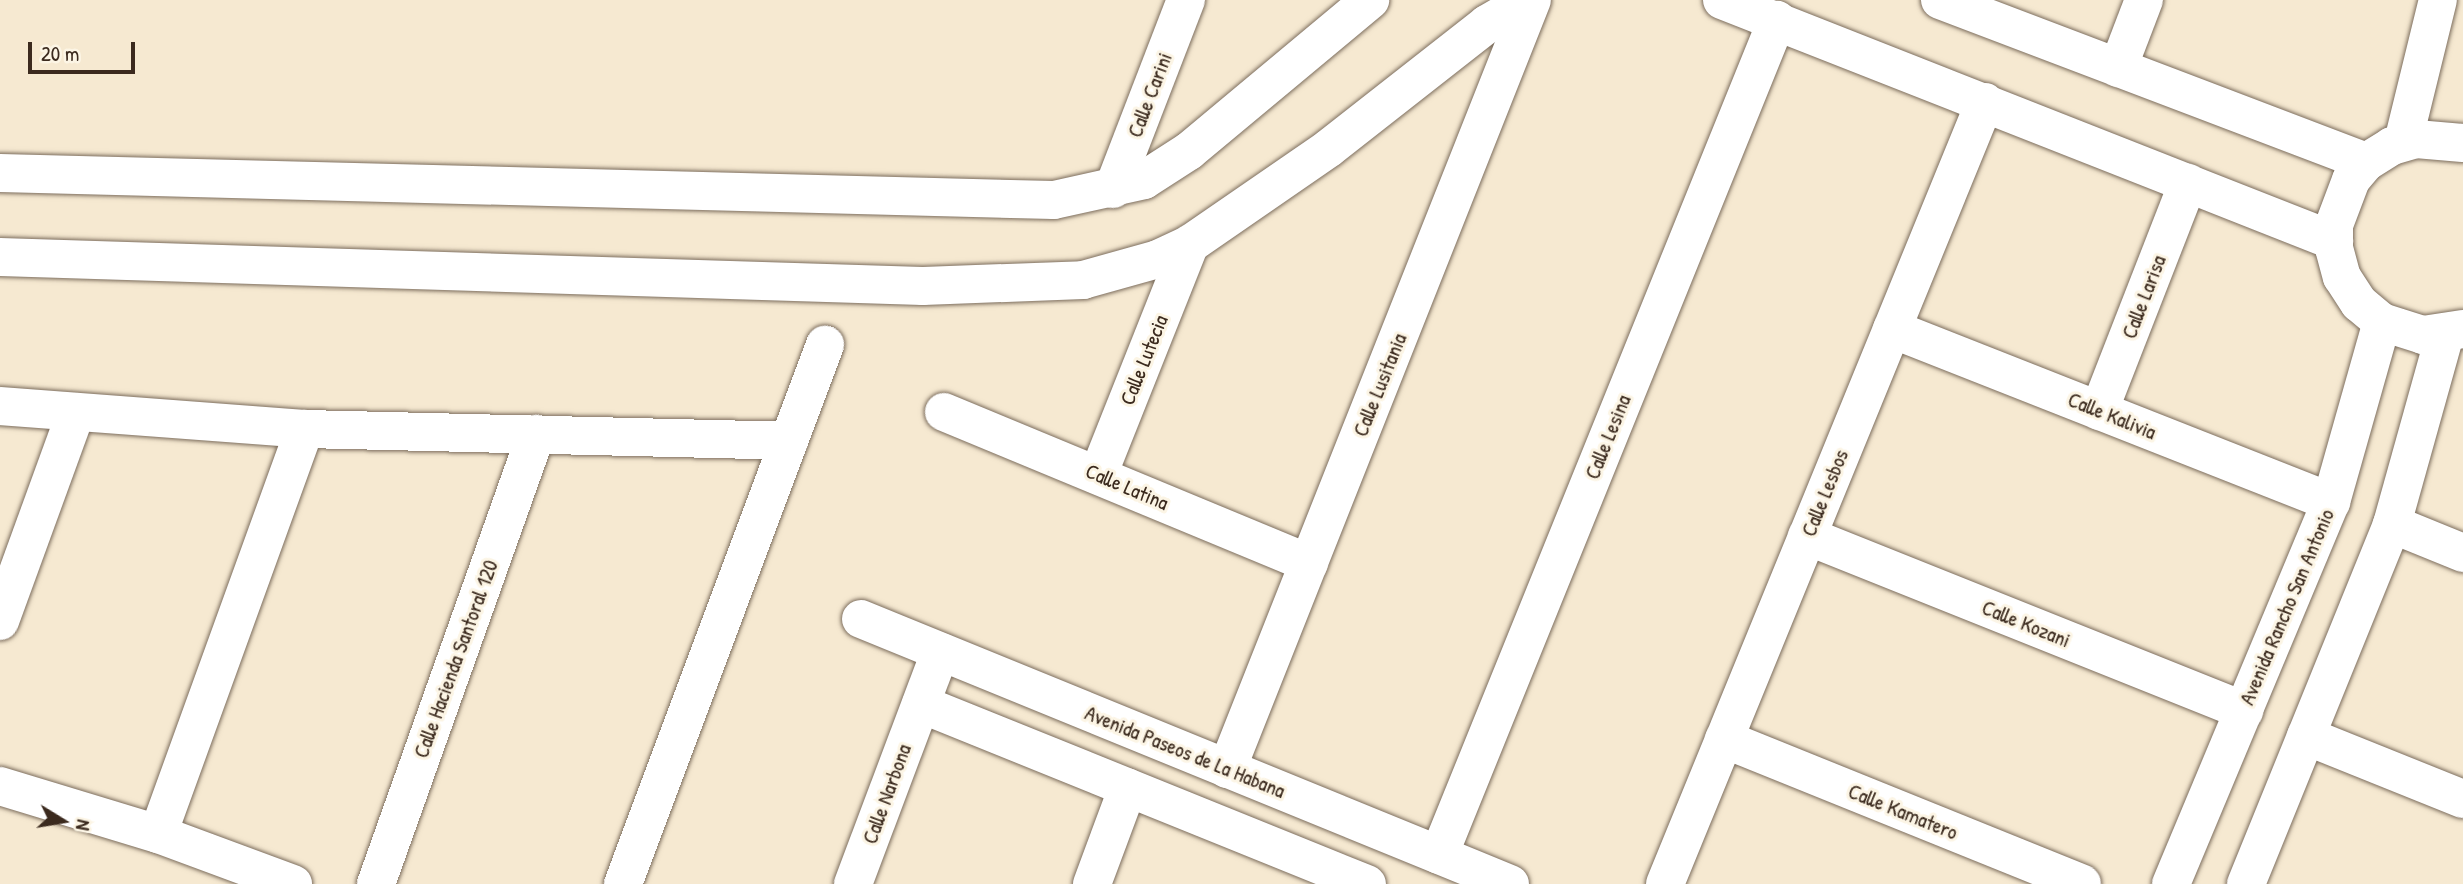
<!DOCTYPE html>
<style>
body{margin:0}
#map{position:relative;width:2463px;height:884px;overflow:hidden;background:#f6e9d1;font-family:"Patrick Hand",sans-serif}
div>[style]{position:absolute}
.roads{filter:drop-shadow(0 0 2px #7c6d5d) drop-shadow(0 0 2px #7c6d5d)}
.street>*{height:38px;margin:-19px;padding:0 19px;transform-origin:19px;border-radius:19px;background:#fff}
.secondary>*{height:38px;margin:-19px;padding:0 19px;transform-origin:19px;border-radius:19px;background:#fff}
span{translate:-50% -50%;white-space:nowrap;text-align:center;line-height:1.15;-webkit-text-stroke:6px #fcf5e5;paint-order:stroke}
.street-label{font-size:21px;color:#3b2a1e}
.north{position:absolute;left:28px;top:786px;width:70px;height:70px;-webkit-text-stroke:5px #fcf5e5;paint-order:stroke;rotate:101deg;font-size:19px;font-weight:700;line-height:28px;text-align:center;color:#3b2a1e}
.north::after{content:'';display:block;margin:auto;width:24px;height:32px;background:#3b2a1e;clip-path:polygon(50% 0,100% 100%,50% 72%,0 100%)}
.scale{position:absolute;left:28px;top:42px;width:107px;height:32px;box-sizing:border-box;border:4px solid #3b2a1e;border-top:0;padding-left:9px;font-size:21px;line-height:24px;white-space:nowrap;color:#3b2a1e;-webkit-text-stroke:5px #fcf5e5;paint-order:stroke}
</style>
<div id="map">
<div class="roads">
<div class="street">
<div style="left:2118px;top:68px;width:73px;rotate:-69.1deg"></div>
<div style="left:1113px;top:189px;width:203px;rotate:-68.9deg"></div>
<div style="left:1892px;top:329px;width:472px;rotate:21.5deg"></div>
<div style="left:0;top:406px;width:306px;rotate:4.3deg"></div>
<div style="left:305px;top:429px;width:484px;rotate:1.4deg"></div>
<div style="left:2099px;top:411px;width:245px;rotate:-68.7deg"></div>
<div style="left:944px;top:412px;width:395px;rotate:22.5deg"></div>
<div style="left:1098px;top:475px;width:249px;rotate:-68.3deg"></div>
<div style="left:2392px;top:524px;width:77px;rotate:22.2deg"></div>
<div style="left:1807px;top:536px;width:471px;rotate:21.8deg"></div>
<div style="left:861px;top:619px;width:701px;rotate:22.21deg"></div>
<div style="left:0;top:621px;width:222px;rotate:-70deg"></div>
<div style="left:921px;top:704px;width:481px;rotate:22deg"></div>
<div style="left:2306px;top:736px;width:169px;rotate:21.9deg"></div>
<div style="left:1724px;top:739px;width:386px;rotate:22deg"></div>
<div style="left:1227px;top:769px;width:827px;rotate:-68.37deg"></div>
<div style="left:0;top:786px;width:165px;rotate:16.9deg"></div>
<div style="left:158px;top:834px;width:144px;rotate:20.3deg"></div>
<div style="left:158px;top:834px;width:431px;rotate:-70.1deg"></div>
<div style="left:1439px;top:855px;width:901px;rotate:-67.96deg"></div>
<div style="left:376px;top:884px;width:478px;rotate:-70.4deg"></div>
<div style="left:623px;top:884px;width:576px;rotate:-69.46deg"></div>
<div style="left:853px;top:884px;width:248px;rotate:-69.4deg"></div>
<div style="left:1092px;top:884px;width:103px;rotate:-69.6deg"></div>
<div style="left:1665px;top:884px;width:845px;rotate:-67.75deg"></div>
</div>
<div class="secondary">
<div style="left:1722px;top:0;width:658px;rotate:21.49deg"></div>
<div style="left:1940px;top:0;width:456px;rotate:20.8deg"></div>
<div style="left:2403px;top:142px;width:146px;rotate:-76.2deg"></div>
<div style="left:2463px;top:143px;width:47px;rotate:-175.1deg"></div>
<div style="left:2416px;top:139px;width:25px;rotate:164deg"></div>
<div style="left:2392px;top:146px;width:31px;rotate:148deg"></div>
<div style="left:2366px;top:162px;width:23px;rotate:130deg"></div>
<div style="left:2351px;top:180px;width:48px;rotate:110.7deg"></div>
<div style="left:2334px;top:225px;width:23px;rotate:90deg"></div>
<div style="left:2334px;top:248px;width:30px;rotate:75deg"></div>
<div style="left:2342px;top:277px;width:31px;rotate:57deg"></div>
<div style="left:2359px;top:303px;width:30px;rotate:40deg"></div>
<div style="left:2382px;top:322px;width:43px;rotate:17.6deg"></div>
<div style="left:2423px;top:335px;width:40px;rotate:-8.5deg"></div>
<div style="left:0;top:173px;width:1054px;rotate:1.47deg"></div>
<div style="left:1054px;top:200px;width:92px;rotate:-12.5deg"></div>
<div style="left:1144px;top:180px;width:54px;rotate:-32.8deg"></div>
<div style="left:1189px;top:151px;width:236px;rotate:-39.8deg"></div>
<div style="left:0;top:257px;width:923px;rotate:1.8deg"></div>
<div style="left:923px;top:286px;width:160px;rotate:-2.1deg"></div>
<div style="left:1083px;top:280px;width:78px;rotate:-15.6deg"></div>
<div style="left:1158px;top:259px;width:35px;rotate:-25deg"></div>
<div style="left:1190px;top:244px;width:169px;rotate:-34.6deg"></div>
<div style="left:1329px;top:148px;width:201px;rotate:-38.1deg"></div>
<div style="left:1487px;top:24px;width:48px;rotate:-30.3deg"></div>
<div style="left:2171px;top:884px;width:414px;rotate:-67.3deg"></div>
<div style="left:2331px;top:502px;width:187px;rotate:-74.2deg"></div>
<div style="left:2246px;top:884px;width:388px;rotate:-67.9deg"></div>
<div style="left:2392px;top:524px;width:197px;rotate:-74.4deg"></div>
</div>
</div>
<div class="street-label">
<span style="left:1150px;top:95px;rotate:-69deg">Calle Carini</span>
<span style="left:2144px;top:297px;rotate:-69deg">Calle Larisa</span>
<span style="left:1144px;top:360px;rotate:-68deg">Calle Lutecia</span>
<span style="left:1380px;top:385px;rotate:-68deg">Calle Lusitania</span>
<span style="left:2112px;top:416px;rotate:22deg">Calle Kalivia</span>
<span style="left:1608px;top:437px;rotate:-68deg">Calle Lesina</span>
<span style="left:1127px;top:487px;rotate:23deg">Calle Latina</span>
<span style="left:1825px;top:493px;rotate:-68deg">Calle Lesbos</span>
<span style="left:2287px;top:607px;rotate:-67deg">Avenida Rancho San Antonio</span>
<span style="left:2026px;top:624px;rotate:22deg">Calle Kozani</span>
<span style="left:456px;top:659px;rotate:-70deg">Calle Hacienda Santoral 120</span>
<span style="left:1185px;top:752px;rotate:22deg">Avenida Paseos de La Habana</span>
<span style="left:887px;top:794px;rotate:-70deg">Calle Narbona</span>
<span style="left:1903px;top:812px;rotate:22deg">Calle Kamatero</span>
</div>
<div class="north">N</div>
<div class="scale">20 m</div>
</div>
